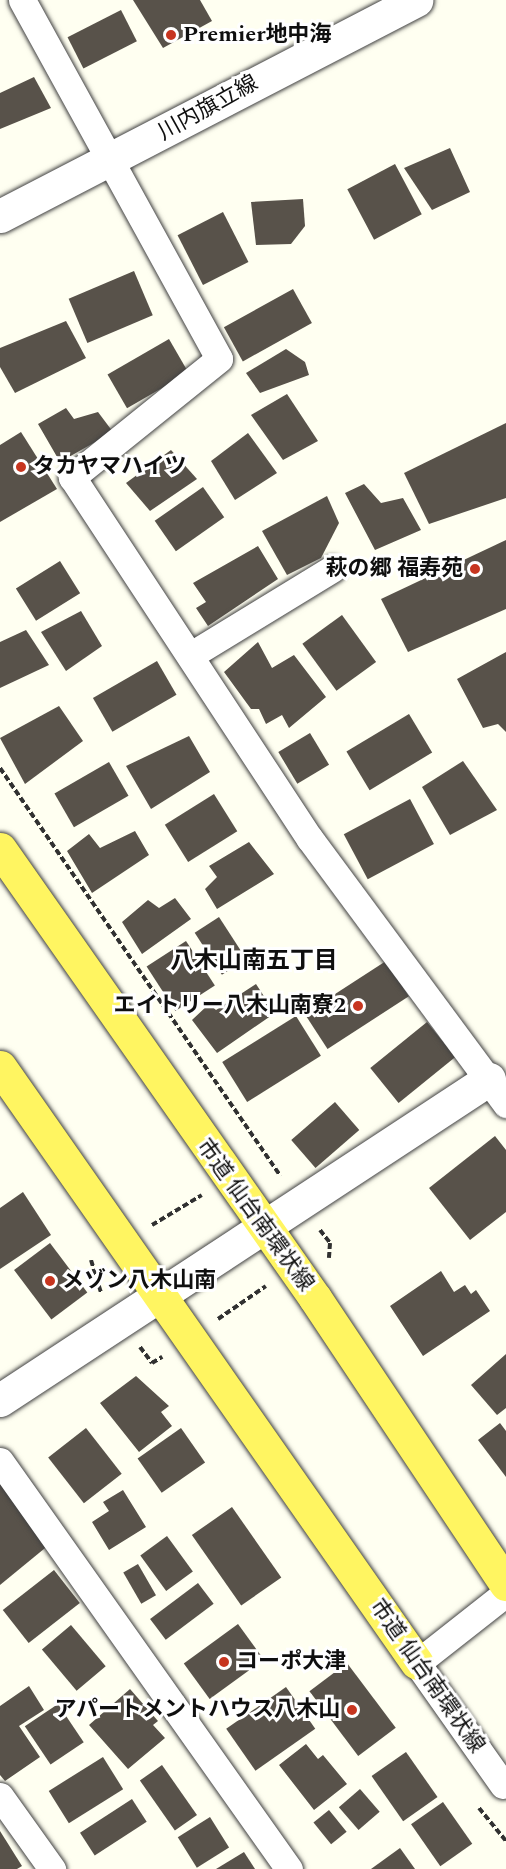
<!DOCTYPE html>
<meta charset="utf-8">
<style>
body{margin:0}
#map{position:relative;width:506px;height:1869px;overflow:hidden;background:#fffff1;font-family:Spectral,"Noto Sans JP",serif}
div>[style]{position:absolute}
.building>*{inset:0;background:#58524a;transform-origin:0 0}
.path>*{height:4px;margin-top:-2px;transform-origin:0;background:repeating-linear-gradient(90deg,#313131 0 6px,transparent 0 9px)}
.roads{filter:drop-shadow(0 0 2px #424242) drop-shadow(0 0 2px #424242)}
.minor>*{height:27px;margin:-13.5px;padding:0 13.5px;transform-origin:13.5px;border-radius:13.5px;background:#fff}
.tertiary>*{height:33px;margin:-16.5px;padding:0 16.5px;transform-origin:16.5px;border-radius:16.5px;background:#fff}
.primary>*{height:33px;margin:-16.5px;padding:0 16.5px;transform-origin:16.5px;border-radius:16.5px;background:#fff561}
.dots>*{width:16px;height:16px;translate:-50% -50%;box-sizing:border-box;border:3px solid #fff;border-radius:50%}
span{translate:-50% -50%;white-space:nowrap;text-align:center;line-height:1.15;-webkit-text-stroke:6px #fff;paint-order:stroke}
.poi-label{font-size:22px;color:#0f0f0f;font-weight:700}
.left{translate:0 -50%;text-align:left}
.right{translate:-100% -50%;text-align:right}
.street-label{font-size:22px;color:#0f0f0f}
.neighbourhood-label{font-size:24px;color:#0f0f0f;font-weight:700}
</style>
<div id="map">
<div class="building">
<div style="clip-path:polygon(133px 0,200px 0,212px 21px,163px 48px)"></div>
<div style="left:121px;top:10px;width:35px;height:60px;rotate:63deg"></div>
<div style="clip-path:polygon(34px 77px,51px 108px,0 129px,0 93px)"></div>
<div style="clip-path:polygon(450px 148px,470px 192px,432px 210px,404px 168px)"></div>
<div style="left:395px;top:164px;width:57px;height:54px;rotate:62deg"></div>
<div style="clip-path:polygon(303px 199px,305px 226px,291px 244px,256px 245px,251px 202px)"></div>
<div style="left:223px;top:212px;width:56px;height:51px;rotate:63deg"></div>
<div style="left:134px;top:271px;width:48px;height:71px;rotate:67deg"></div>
<div style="left:293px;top:289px;width:39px;height:79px;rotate:61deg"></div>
<div style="clip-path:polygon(66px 321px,86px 358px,15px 393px,0 367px,0 348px)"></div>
<div style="left:169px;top:339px;width:39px;height:71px;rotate:60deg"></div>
<div style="clip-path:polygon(286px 349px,305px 362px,309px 375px,260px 393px,246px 373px)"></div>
<div style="clip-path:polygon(287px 394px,318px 441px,283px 460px,251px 415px)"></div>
<div style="clip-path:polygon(66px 408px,74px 419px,98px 412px,113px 432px,60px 462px,38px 424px)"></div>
<div style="clip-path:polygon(506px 423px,506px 498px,429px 524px,404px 473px)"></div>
<div style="clip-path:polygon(21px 432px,57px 489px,0 522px,0 445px)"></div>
<div style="clip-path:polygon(248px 433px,277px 473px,235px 500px,211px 461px)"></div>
<div style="clip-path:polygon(171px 450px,197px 479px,150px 511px,126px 483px)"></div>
<div style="clip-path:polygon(364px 484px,381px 503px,403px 498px,421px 530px,375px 550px,345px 493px)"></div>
<div style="left:203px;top:487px;width:37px;height:59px;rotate:55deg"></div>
<div style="clip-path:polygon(327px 496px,339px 523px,321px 558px,287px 575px,262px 531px)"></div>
<div style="clip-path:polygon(506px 540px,506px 609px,408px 652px,381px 599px)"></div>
<div style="clip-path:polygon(258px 546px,278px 579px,208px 626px,196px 608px,206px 602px,193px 583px)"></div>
<div style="left:60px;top:561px;width:38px;height:52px;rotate:58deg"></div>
<div style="clip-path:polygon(81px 611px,102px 646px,66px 671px,41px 632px)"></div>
<div style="left:342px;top:615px;width:58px;height:49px;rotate:54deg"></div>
<div style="clip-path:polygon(26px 630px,49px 665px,0 688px,0 642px)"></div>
<div style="clip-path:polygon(258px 642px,272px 668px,294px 655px,326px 697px,289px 728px,282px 715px,266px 724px,259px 709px,251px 709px,224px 672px)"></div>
<div style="clip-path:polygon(506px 652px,506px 732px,498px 724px,483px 728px,457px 679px)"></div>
<div style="left:157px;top:661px;width:39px;height:74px;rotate:60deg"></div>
<div style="clip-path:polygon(59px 706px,83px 741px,25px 784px,0 738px)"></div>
<div style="left:409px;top:714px;width:45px;height:73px;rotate:59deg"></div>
<div style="left:310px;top:733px;width:37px;height:37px;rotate:59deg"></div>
<div style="clip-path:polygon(189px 736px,210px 772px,151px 809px,126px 766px)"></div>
<div style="clip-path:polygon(463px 761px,497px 810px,450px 835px,422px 787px)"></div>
<div style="left:109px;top:762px;width:39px;height:63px;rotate:60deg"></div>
<div style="left:214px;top:794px;width:44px;height:58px;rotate:58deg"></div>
<div style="left:410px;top:799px;width:51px;height:75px;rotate:62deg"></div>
<div style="clip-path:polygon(135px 831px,149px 855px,92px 893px,67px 851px,89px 834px,100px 848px)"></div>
<div style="clip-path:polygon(249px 842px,274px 874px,217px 909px,205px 889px,217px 877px,209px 866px)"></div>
<div style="clip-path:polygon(175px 898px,191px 919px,142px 954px,122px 922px,148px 900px,159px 908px)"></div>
<div style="left:219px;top:917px;width:50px;height:29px;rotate:57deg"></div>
<div style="left:186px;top:941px;width:53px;height:47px;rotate:57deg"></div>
<div style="left:386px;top:961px;width:42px;height:97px;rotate:57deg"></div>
<div style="clip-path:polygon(256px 984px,275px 1013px,217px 1053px,192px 1020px,209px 1004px,216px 1010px)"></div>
<div style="left:296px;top:1016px;width:47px;height:87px;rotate:58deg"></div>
<div style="left:427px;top:1022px;width:45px;height:73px;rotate:51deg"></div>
<div style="left:335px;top:1102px;width:37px;height:58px;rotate:49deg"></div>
<div style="clip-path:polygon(495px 1136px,506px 1150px,506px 1212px,470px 1240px,429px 1188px)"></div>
<div style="clip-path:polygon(23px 1192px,51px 1235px,0 1269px,0 1208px)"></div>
<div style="left:50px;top:1243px;width:62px;height:45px;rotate:53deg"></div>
<div style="clip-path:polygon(441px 1271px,454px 1292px,465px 1285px,471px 1294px,476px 1290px,490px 1311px,423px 1356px,390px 1306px)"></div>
<div style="clip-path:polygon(506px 1354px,506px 1408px,497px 1415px,471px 1385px)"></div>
<div style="clip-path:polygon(136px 1376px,169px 1406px,161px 1412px,172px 1426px,139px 1452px,100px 1403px)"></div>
<div style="clip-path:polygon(500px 1423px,506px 1431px,506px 1477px,478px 1440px)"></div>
<div style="left:86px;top:1428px;width:58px;height:48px;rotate:52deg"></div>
<div style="left:181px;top:1428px;width:42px;height:53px;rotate:55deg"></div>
<div style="clip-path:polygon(0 1484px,50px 1544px,0 1585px)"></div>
<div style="clip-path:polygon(123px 1490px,146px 1527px,109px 1550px,92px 1522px,109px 1511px,103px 1502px)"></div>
<div style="left:232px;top:1507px;width:86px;height:49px;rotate:55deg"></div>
<div style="left:167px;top:1536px;width:44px;height:33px;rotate:54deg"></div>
<div style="left:138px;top:1564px;width:36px;height:17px;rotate:60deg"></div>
<div style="left:54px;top:1570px;width:42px;height:65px;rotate:52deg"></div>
<div style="left:198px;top:1583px;width:26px;height:60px;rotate:53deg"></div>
<div style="left:238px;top:1624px;width:44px;height:67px;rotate:54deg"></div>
<div style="left:71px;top:1625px;width:54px;height:38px;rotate:50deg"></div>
<div style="left:347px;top:1663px;width:81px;height:47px;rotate:53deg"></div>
<div style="clip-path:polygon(29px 1686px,44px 1710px,19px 1726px,40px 1757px,5px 1781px,0 1775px,0 1706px)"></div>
<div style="left:286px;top:1687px;width:51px;height:73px;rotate:55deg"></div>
<div style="clip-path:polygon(130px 1689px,158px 1721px,153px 1725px,165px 1738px,128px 1769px,89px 1725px)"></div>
<div style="left:58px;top:1704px;width:46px;height:40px;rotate:56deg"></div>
<div style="clip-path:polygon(306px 1744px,318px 1759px,323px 1755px,347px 1784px,314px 1810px,279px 1765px)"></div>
<div style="left:406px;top:1752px;width:55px;height:42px;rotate:55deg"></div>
<div style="left:103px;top:1757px;width:38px;height:64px;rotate:58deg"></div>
<div style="left:162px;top:1765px;width:61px;height:27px;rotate:55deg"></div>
<div style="left:360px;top:1789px;width:30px;height:28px;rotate:49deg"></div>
<div style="left:132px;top:1799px;width:27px;height:62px;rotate:57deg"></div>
<div style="left:443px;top:1802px;width:51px;height:39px;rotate:55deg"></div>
<div style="left:329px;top:1810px;width:28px;height:20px;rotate:51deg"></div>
<div style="left:210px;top:1817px;width:36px;height:38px;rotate:58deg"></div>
<div style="clip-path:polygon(0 1831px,22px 1866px,17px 1869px,0 1869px)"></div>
<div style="clip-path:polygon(400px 1848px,415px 1869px,371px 1869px)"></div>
<div style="clip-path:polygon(244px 1852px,255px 1869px,216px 1869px)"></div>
</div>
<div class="path">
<div style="left:0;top:768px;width:495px;rotate:55.5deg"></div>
<div style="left:152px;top:1225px;width:58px;rotate:-31deg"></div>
<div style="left:320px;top:1230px;width:16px;rotate:52deg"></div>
<div style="left:330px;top:1243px;width:15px;rotate:94deg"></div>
<div style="left:91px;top:1260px;width:34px;rotate:73deg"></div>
<div style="left:218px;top:1319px;width:58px;rotate:-34.5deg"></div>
<div style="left:140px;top:1347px;width:20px;rotate:53deg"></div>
<div style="left:152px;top:1363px;width:12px;rotate:-31deg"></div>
<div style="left:479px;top:1808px;width:43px;rotate:50.7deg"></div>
</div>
<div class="roads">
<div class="minor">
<div style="left:22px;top:0;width:409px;rotate:61.2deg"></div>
<div style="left:219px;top:359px;width:189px;rotate:141.2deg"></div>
<div style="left:72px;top:477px;width:433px;rotate:56.7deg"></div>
<div style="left:310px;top:839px;width:330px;rotate:53.5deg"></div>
<div style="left:191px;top:655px;width:165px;rotate:-31.4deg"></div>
<div style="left:0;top:1461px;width:500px;rotate:54.7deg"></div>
<div style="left:503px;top:1785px;width:149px;rotate:-125.2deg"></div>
<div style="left:417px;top:1663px;width:113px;rotate:-38.2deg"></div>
<div style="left:0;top:1796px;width:90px;rotate:54.5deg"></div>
</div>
<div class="tertiary">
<div style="left:0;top:216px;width:469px;rotate:-27.4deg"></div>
<div style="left:0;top:1400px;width:585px;rotate:-33.28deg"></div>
</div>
<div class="primary">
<div style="left:0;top:849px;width:548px;rotate:54.95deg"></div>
<div style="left:315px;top:1298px;width:344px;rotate:56.3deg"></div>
<div style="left:0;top:1067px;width:727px;rotate:55.02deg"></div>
</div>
</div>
<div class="dots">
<div style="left:171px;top:35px;background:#c7351f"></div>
<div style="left:21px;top:467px;background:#c7351f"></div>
<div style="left:475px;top:569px;background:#c7351f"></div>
<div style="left:358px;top:1006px;background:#c7351f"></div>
<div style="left:50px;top:1281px;background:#c7351f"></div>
<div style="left:224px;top:1662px;background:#c7351f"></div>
<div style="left:352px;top:1710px;background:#c7351f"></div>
</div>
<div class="poi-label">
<span class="left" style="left:183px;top:35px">Premier地中海</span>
<span class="left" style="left:33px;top:467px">タカヤマハイツ</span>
<span class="right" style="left:463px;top:569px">萩の郷 福寿苑</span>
<span class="right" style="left:346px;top:1006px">エイトリー八木山南寮2</span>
<span class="left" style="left:62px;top:1281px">メゾン八木山南</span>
<span class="left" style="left:236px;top:1662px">コーポ大津</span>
<span class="right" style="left:340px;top:1710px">アパートメントハウス八木山</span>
</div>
<div class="street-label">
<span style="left:208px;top:108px;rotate:-29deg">川内旗立線</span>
<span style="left:255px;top:1215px;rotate:54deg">市道 仙台南環状線</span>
<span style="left:427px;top:1676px;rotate:55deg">市道 仙台南環状線</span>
</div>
<div class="neighbourhood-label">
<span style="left:254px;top:962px">八木山南五丁目</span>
</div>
</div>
